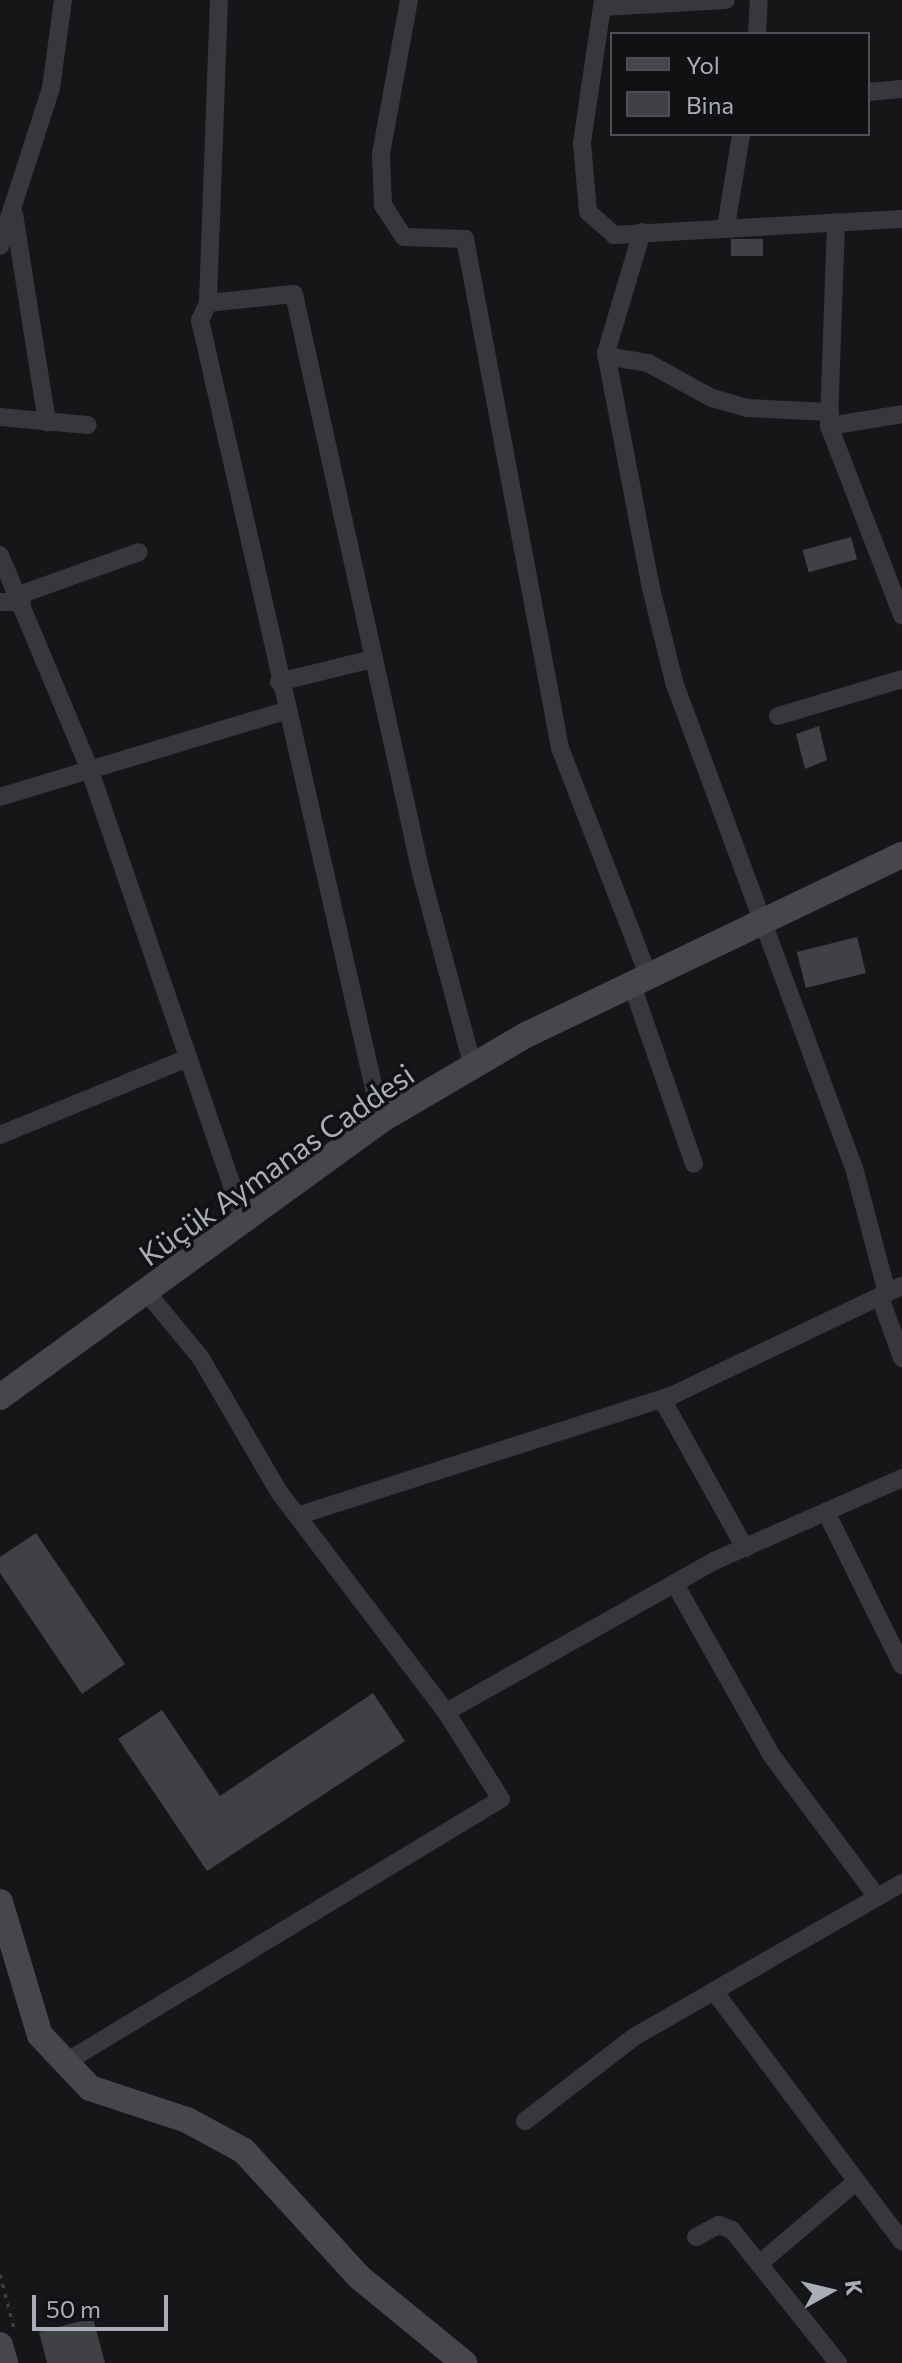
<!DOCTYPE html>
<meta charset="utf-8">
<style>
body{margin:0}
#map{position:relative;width:902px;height:2363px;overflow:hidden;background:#161618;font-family:Commissioner,sans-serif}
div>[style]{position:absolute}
.building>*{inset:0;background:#404145;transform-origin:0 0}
.path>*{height:3px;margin-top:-1.5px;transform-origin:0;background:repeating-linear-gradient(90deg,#3d3f44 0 4px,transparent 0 10px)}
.street>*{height:18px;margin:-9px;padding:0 9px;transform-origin:9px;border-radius:9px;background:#37383d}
.secondary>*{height:26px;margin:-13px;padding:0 13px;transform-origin:13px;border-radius:13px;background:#45474d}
span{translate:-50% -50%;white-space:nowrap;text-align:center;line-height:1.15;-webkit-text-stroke:7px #111113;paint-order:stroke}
.street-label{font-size:30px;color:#a8adb8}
.legend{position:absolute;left:610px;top:32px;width:260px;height:104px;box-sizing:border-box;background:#111113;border:2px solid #4d4f55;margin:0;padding:10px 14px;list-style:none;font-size:24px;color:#a8adb8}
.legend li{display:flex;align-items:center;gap:16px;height:40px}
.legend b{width:40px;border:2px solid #4d4f55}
.north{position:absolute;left:790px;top:2251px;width:80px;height:80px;-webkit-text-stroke:6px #111113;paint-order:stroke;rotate:82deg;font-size:22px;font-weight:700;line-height:32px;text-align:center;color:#a8adb8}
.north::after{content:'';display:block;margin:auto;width:28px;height:36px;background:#a8adb8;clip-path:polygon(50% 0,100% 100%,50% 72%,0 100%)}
.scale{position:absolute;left:32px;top:2295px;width:136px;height:36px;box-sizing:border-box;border:4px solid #a8adb8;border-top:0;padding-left:10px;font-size:24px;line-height:28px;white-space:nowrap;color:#a8adb8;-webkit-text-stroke:6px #111113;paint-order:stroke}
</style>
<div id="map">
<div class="building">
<div style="left:763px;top:239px;width:17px;height:32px;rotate:90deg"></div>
<div style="left:851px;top:537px;width:23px;height:50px;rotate:75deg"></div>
<div style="clip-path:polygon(819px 726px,827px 760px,805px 769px,796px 734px)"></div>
<div style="left:857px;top:937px;width:37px;height:62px;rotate:76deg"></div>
<div style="clip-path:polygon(36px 1533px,125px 1664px,82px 1694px,0 1573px,0 1557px)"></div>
<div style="clip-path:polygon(373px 1693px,405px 1741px,207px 1871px,118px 1739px,162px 1710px,220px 1796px)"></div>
<div style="clip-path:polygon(93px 2318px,105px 2363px,47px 2363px,39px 2332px)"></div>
</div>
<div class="path">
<div style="left:0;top:2274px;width:56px;rotate:75.5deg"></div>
</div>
<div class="street">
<div style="left:219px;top:0;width:303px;rotate:92.1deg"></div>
<div style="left:208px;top:303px;width:19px;rotate:115deg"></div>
<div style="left:200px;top:320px;width:820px;rotate:77.25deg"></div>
<div style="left:409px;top:0;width:157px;rotate:100.3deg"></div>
<div style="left:381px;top:154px;width:51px;rotate:87.8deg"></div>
<div style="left:383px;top:205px;width:38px;rotate:57deg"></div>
<div style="left:404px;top:237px;width:61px;rotate:1.9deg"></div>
<div style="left:465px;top:239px;width:518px;rotate:79.43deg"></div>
<div style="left:560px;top:748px;width:246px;rotate:68.8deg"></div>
<div style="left:603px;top:0;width:145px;rotate:98.4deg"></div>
<div style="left:582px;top:143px;width:69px;rotate:85deg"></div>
<div style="left:588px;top:212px;width:35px;rotate:41deg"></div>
<div style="left:614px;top:235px;width:288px;rotate:-3.2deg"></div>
<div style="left:602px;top:7px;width:124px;rotate:-3.2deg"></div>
<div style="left:757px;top:34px;width:34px;rotate:-87deg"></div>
<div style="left:868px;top:92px;width:34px;rotate:-5deg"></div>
<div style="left:14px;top:214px;width:211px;rotate:81deg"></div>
<div style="left:836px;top:222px;width:204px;rotate:92deg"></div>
<div style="left:829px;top:426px;width:203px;rotate:68.9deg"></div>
<div style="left:726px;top:227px;width:94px;rotate:-80.8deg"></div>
<div style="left:642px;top:232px;width:126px;rotate:106.6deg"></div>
<div style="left:606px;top:353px;width:235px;rotate:79.2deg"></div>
<div style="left:650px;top:584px;width:101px;rotate:76.2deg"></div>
<div style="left:674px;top:682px;width:518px;rotate:69.68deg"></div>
<div style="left:854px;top:1168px;width:129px;rotate:75.2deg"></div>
<div style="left:0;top:246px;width:166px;rotate:-72.1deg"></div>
<div style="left:51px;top:88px;width:89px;rotate:-82.2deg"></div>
<div style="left:208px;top:303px;width:86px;rotate:-6deg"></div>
<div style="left:294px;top:294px;width:593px;rotate:77.63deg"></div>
<div style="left:421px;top:873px;width:201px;rotate:75deg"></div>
<div style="left:606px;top:356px;width:43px;rotate:9.5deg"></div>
<div style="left:648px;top:363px;width:73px;rotate:28.7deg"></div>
<div style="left:712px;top:398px;width:36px;rotate:16deg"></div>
<div style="left:747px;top:408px;width:83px;rotate:2.8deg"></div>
<div style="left:0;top:417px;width:88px;rotate:5.2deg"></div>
<div style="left:829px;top:426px;width:74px;rotate:-9.3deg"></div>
<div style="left:0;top:555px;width:231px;rotate:67.3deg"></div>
<div style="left:89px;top:768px;width:482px;rotate:71.1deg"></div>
<div style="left:19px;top:595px;width:127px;rotate:-19.7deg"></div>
<div style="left:0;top:602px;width:22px"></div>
<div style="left:279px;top:682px;width:96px;rotate:-13.9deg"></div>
<div style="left:778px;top:716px;width:129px;rotate:-16.6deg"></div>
<div style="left:0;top:797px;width:298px;rotate:-16.8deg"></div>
<div style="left:632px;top:985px;width:189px;rotate:70.9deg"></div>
<div style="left:0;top:1135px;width:203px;rotate:-22.3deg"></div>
<div style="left:880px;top:1297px;width:65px;rotate:70.2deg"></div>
<div style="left:662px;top:1399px;width:171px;rotate:60.9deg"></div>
<div style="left:826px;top:1512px;width:171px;rotate:63.6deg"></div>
<div style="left:300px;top:1515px;width:392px;rotate:-17.8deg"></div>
<div style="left:673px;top:1395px;width:254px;rotate:-25.5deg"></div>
<div style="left:675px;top:1584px;width:197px;rotate:60.6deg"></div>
<div style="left:772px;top:1756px;width:176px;rotate:53.3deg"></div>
<div style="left:446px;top:1712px;width:308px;rotate:-29.4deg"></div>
<div style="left:714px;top:1561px;width:206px;rotate:-23.8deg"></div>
<div style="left:714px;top:1991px;width:313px;rotate:53.1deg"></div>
<div style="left:66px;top:2062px;width:508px;rotate:-31.16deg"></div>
<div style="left:501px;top:1799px;width:103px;rotate:-122.3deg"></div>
<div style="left:446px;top:1712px;width:276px;rotate:-127.2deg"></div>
<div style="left:279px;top:1492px;width:156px;rotate:-120.3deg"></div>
<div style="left:200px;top:1357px;width:82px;rotate:-129.5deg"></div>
<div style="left:525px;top:2121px;width:138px;rotate:-37.6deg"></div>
<div style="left:634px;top:2037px;width:309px;rotate:-29.9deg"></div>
<div style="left:696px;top:2237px;width:26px;rotate:-28deg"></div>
<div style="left:719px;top:2225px;width:14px;rotate:21deg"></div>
<div style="left:732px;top:2230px;width:170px;rotate:51.4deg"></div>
<div style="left:759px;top:2264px;width:128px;rotate:-40.3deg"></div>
</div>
<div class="secondary">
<div style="left:0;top:1397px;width:471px;rotate:-36deg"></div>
<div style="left:381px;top:1120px;width:168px;rotate:-30.4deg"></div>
<div style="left:526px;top:1035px;width:417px;rotate:-25.6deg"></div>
<div style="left:0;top:1902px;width:139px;rotate:73.3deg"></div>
<div style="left:40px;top:2035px;width:73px;rotate:46.7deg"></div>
<div style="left:90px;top:2088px;width:102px;rotate:18.3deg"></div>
<div style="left:187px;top:2120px;width:65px;rotate:28.5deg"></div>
<div style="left:244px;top:2151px;width:171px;rotate:47.6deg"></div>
<div style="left:359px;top:2277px;width:136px;rotate:39.3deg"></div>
<div style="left:0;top:2345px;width:19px;rotate:74deg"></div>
</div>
<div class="street-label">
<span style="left:276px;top:1164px;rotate:-35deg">Küçük Aymanas Caddesi</span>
</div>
<ul class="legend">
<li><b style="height:10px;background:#45474d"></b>Yol</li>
<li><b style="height:22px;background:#404145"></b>Bina</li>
</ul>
<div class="north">K</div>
<div class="scale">50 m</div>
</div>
